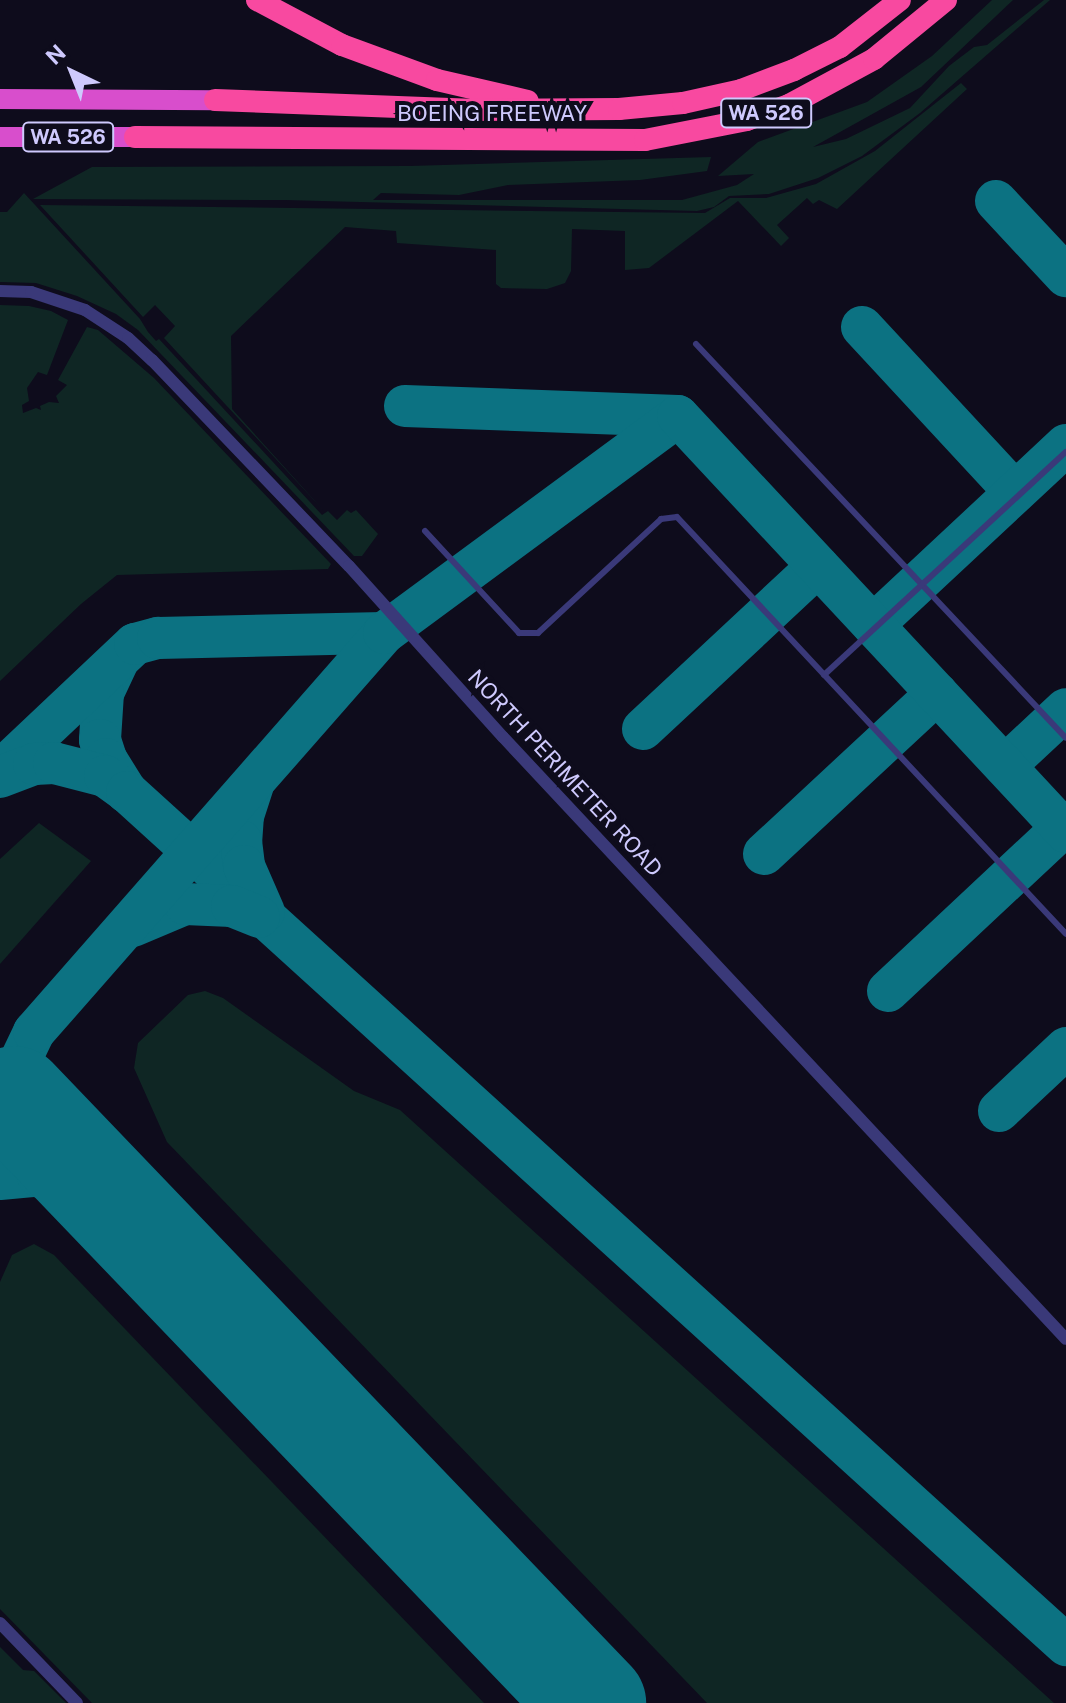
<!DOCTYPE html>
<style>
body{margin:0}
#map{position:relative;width:1066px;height:1703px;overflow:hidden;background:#0e0c1c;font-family:"Public Sans",sans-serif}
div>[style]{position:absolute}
.green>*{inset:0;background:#0f2624}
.taxiway>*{height:42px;margin:-21px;padding:0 21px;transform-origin:21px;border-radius:21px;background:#0c7282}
.runway>*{height:106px;margin:-53px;padding:0 53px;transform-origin:53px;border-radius:53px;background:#0c7282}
.service>*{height:6px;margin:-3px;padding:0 3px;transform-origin:3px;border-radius:3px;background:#3a3979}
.minor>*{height:12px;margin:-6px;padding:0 6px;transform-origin:6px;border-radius:6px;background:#3a3979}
.trunk>*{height:20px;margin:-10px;padding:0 10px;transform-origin:10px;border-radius:10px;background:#d84ecc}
.motorway>*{height:22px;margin:-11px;padding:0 11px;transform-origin:11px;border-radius:11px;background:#f849a0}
span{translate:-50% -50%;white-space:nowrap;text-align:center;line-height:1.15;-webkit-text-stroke:8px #0e0c1c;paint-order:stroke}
.shield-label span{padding:2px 6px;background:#0e0c1c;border:2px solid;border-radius:6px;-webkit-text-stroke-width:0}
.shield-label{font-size:20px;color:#cec9fd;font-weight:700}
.street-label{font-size:22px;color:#cec9fd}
.north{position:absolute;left:32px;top:32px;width:80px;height:80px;-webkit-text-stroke:6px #0e0c1c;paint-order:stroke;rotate:317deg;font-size:22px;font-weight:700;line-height:32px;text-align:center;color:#cec9fd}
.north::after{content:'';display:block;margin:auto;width:28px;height:36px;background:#cec9fd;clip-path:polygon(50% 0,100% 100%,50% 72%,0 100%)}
</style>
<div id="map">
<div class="green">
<div style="clip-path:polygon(992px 0,1013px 0,921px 87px,813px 147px,846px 139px,910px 108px,949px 66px,974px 47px,987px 45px,1044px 0,1050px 0,920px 113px,862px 156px,818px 178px,769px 194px,729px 196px,714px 207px,697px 211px,285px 200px,33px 199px,92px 167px,410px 166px,711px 157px,707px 171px,640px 180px,508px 185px,459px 195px,381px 193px,373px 200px,682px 200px,737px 185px,754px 174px,718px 176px,758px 142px,867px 102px,932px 56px)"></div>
<div style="clip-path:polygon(961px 83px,967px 89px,837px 209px,819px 200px,813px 204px,807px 198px,777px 225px,789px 238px,781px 246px,738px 201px,649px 268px,625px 270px,625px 231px,572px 229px,571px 271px,565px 283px,547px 289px,501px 288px,496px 284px,496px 250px,397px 243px,396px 231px,345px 227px,231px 336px,232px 409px,324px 511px,164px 338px,175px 326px,155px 305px,143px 317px,40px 205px,705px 213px,730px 198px,766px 198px,816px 184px,875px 151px)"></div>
<div style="clip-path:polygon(24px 193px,140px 319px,148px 332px,156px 341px,159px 339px,322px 515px,328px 511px,337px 520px,347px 510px,351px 513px,356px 510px,378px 534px,362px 556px,354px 556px,138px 330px,116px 314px,77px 296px,36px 283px,0 282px,0 212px,7px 212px)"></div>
<div style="clip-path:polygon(0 305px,29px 306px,51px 311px,68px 320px,47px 375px,38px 372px,27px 388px,29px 401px,22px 405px,23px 413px,36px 408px,41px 410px,40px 406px,49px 402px,59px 403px,56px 396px,67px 385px,58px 380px,87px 327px,98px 330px,154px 378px,331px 564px,328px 569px,117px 575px,81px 604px,0 681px)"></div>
<div style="clip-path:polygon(39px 823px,91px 861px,0 964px,0 859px)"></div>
<div style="clip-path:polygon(205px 991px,223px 998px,354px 1091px,400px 1110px,1054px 1703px,707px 1703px,167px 1142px,134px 1068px,138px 1043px,188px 995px)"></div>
<div style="clip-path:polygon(34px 1244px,54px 1255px,484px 1703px,92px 1703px,0 1609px,0 1282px,12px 1255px)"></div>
<div style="clip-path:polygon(0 1647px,23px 1670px,34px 1671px,66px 1703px,0 1703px)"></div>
</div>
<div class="taxiway">
<div style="left:996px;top:201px;width:103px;rotate:47deg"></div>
<div style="left:862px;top:327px;width:225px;rotate:47.2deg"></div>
<div style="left:405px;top:406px;width:273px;rotate:2.1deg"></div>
<div style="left:873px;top:625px;width:264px;rotate:-43deg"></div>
<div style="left:117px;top:663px;width:33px;rotate:115deg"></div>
<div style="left:103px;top:693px;width:47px;rotate:93.7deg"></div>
<div style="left:100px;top:740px;width:20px;rotate:72deg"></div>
<div style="left:106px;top:759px;width:39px;rotate:58deg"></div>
<div style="left:643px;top:729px;width:239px;rotate:-43deg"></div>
<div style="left:1005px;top:766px;width:83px;rotate:-43.1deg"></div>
<div style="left:0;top:771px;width:185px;rotate:-43.3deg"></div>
<div style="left:135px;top:644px;width:24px;rotate:-15deg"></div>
<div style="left:158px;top:638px;width:226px;rotate:-1.3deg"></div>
<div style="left:0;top:777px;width:36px;rotate:-21deg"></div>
<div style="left:34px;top:764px;width:20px;rotate:-3deg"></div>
<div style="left:54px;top:763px;width:53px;rotate:14.3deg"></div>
<div style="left:105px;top:776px;width:27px;rotate:36deg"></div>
<div style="left:127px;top:792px;width:1269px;rotate:42.25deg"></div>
<div style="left:253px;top:785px;width:32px;rotate:108deg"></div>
<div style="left:243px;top:815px;width:26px;rotate:94deg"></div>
<div style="left:241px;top:841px;width:25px;rotate:83deg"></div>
<div style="left:244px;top:866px;width:50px;rotate:66.5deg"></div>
<div style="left:764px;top:854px;width:236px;rotate:-42.9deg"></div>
<div style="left:133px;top:926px;width:56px;rotate:-22.9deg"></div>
<div style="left:185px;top:904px;width:47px;rotate:2.4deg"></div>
<div style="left:232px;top:906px;width:29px;rotate:22deg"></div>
<div style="left:888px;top:991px;width:237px;rotate:-43.1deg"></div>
<div style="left:14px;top:1099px;width:23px;rotate:-92deg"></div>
<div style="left:13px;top:1076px;width:49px;rotate:-64.5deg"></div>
<div style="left:34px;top:1032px;width:531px;rotate:-48.74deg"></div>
<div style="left:384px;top:633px;width:365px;rotate:-36.4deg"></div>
<div style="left:678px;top:416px;width:569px;rotate:46.99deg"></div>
<div style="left:999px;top:1111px;width:92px;rotate:-43.2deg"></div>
<div style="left:0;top:1179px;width:38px;rotate:-5deg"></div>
<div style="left:38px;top:1176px;width:82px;rotate:20.6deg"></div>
</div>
<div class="runway">
<div style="left:14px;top:1099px;width:837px;rotate:46.21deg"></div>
</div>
<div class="service">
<div style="left:696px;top:344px;width:540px;rotate:46.8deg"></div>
<div style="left:425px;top:531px;width:139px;rotate:47.3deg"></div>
<div style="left:519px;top:633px;width:19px"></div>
<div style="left:538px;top:633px;width:168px;rotate:-42.8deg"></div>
<div style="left:661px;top:519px;width:16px;rotate:-7deg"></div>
<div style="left:677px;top:517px;width:570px;rotate:46.99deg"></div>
<div style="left:824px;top:675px;width:329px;rotate:-42.7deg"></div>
</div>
<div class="minor">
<div style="left:0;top:291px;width:31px;rotate:2deg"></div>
<div style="left:31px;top:292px;width:57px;rotate:18.4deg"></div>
<div style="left:85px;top:310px;width:51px;rotate:33.1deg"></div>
<div style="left:128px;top:338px;width:33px;rotate:43deg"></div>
<div style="left:152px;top:360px;width:285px;rotate:46.3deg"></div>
<div style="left:349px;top:566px;width:230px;rotate:48deg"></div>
<div style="left:503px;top:737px;width:824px;rotate:46.92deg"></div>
<div style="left:0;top:1623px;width:111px;rotate:46.1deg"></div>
</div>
<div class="trunk">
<div style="left:0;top:99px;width:215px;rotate:0.3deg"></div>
<div style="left:0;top:137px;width:135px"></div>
</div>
<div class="motorway">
<div style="left:257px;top:0;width:96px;rotate:27.9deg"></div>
<div style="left:342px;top:45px;width:101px;rotate:20.2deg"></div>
<div style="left:437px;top:80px;width:93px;rotate:13deg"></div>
<div style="left:215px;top:100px;width:255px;rotate:2.2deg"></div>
<div style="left:470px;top:110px;width:149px;rotate:-0.4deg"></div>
<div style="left:619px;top:109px;width:64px;rotate:-5.4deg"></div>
<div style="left:683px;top:103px;width:59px;rotate:-12.6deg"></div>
<div style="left:741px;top:90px;width:57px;rotate:-20.7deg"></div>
<div style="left:794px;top:70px;width:51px;rotate:-26.6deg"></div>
<div style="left:840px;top:47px;width:76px;rotate:-38.1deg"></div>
<div style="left:135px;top:137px;width:510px;rotate:0.34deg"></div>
<div style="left:645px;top:140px;width:104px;rotate:-11.1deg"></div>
<div style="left:747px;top:120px;width:45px;rotate:-19.7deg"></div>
<div style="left:789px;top:105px;width:97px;rotate:-28.4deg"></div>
<div style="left:874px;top:59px;width:93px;rotate:-39.3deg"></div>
</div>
<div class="shield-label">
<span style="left:766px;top:113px">WA 526</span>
<span style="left:68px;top:137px">WA 526</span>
</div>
<div class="street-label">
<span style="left:492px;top:114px">BOEING FREEWAY</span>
<span style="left:565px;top:773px;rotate:47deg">NORTH PERIMETER ROAD</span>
</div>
<div class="north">N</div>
</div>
